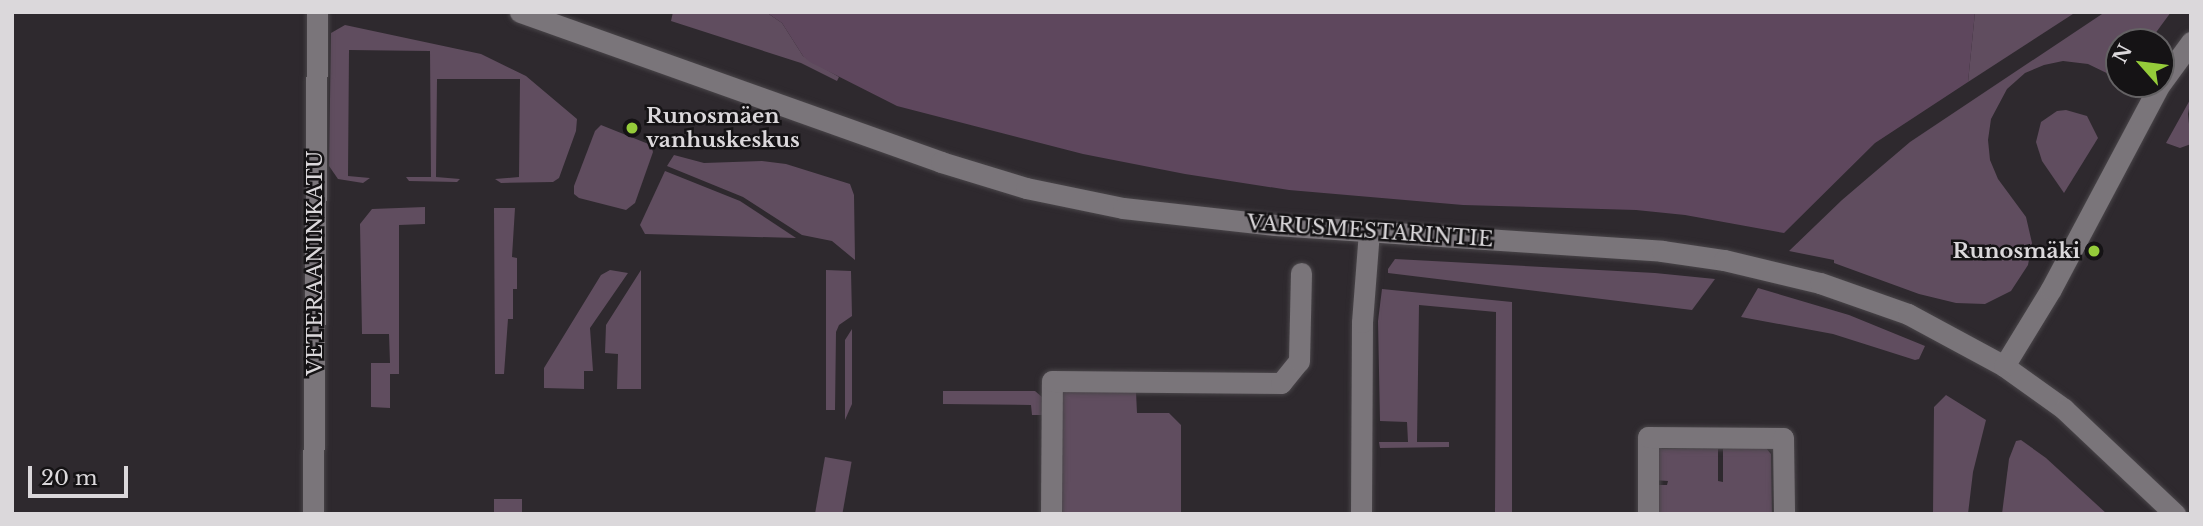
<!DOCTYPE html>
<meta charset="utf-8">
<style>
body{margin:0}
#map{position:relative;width:2203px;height:526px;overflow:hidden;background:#2e292e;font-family:"Libre Baskerville",serif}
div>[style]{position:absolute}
.green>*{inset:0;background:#604d5f;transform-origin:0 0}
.forest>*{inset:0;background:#5e475d}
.roads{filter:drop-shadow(0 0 2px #494549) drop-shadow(0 0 2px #494549)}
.minor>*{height:21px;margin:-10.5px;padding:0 10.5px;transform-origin:10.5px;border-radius:10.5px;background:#7a757a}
.dots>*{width:19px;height:19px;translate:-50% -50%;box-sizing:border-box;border:4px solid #151315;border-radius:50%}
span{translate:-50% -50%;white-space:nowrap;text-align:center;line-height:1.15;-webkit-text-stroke:5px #151315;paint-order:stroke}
.poi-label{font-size:21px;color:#dbd8db;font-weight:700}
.left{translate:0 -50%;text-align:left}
.right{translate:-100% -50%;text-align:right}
.street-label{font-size:21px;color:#dbd8db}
.frame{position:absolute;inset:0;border:14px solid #dbd8db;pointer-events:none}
.north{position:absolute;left:2105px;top:28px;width:70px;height:70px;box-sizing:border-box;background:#151315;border:2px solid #646264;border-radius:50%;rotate:298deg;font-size:19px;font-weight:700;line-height:28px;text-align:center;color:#dbd8db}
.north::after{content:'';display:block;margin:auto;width:24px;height:32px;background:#95cc3a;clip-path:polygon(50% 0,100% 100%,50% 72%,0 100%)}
.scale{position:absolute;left:28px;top:466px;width:100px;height:32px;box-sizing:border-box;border:4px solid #dbd8db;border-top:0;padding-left:9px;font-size:21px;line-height:24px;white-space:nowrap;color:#dbd8db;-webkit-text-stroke:5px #151315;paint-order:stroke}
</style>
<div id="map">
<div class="green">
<div style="clip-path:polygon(673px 12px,766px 12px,782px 23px,803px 56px,839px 77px,837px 81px,801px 63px,671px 21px)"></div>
<div style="clip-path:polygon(1975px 12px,2076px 12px,1968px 82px)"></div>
<div style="clip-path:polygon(2105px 12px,2171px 12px,2149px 42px,2119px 42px,2119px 79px,2088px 64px,2063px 61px,2044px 65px,2025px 73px,2007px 89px,1991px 119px,1988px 140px,1990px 160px,1998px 179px,2026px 217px,2032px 243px,2028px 265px,2011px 291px,1985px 304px,1956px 303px,1919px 294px,1834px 263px,1834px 260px,1789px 251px,1842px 200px,1910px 142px)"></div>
<div style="clip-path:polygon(345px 25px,481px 54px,526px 76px,577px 119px,576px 131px,559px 178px,553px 182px,501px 183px,495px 179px,519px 177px,520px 79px,437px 79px,436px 177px,460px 179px,457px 182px,409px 181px,406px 177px,431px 177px,430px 51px,349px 50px,348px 176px,370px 178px,363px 183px,338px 179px,329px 166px,331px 33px)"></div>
<div style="clip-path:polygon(2191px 98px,2188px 114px,2191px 144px,2180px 148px,2166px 143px)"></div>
<div style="clip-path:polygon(2066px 110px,2087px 116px,2098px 138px,2064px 193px,2042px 161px,2036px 142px,2041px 122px,2057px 111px)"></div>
<div style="clip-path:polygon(601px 125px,651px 145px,653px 152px,635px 203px,626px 210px,579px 198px,574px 194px,574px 186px,595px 131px)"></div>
<div style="clip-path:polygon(674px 155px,704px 163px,762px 161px,786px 164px,850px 184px,854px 195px,855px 260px,832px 241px,802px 235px,743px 197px,667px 166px)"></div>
<div style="clip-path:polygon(665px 171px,740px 201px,796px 238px,645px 234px,640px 225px)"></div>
<div style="clip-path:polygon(425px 207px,425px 224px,399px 225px,399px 374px,390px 374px,390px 408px,371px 407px,371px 363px,390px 363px,389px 334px,362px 334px,360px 224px,372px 209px)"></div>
<div style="clip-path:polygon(494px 208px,515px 208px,512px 257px,517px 258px,517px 289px,513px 289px,513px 319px,508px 319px,504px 374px,495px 374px)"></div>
<div style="clip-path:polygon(1395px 259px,1655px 273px,1715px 279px,1692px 310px,1388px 273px,1388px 269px)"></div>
<div style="clip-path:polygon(610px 270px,628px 273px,590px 328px,593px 371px,584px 371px,584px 389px,544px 388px,544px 368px,601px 275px)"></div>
<div style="clip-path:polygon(641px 270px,641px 389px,617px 389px,618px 354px,605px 353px,606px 325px)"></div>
<div style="clip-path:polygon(826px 270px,851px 271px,852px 316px,839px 325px,836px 332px,835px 410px,826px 410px)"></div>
<div style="clip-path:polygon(1758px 288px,1849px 315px,1925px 346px,1919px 359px,1915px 360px,1833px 334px,1741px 317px)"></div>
<div style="clip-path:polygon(1382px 289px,1512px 302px,1512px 514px,1495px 514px,1496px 312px,1419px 305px,1417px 442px,1449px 442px,1449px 447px,1380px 448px,1379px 442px,1408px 442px,1407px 422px,1380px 421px,1378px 321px)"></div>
<div style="clip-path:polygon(852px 329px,852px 404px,845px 420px,845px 340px)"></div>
<div style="clip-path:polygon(943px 391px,1035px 391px,1042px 397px,1042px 415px,1032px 415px,1031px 405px,943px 404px)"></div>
<div style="clip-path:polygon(1065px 391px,1136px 392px,1137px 413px,1169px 413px,1181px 425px,1181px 514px,1058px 514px,1061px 394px)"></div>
<div style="clip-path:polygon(1946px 395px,1986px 420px,1973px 472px,1968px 514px,1933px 514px,1934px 407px)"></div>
<div style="clip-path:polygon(2021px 440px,2046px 458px,2107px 514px,2002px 514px,2009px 459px,2016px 441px)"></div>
<div style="clip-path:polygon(1766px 448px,1771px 454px,1772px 514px,1653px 514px,1656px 485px,1667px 485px,1668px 481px,1653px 480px,1654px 449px,1718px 449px,1718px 481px,1723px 482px,1723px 449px)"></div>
<div style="left:825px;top:457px;width:27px;height:57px;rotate:10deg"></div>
<div style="left:494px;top:499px;width:28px;height:15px"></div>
</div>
<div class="forest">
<div style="clip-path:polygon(766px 12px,1975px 12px,1968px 82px,1875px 143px,1784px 233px,1685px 215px,1636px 210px,1463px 205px,1289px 190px,1185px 174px,1083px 154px,897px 106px,810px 62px,803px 56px,782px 23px)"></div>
</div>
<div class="roads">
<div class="minor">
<div style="left:520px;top:12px;width:447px;rotate:19.6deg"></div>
<div style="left:941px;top:162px;width:89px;rotate:17deg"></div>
<div style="left:1026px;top:188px;width:99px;rotate:11.7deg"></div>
<div style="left:1123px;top:208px;width:153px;rotate:6.4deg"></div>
<div style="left:1275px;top:225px;width:388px;rotate:3.8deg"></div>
<div style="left:1662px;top:251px;width:63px;rotate:8.3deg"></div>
<div style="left:1724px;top:260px;width:99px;rotate:13.5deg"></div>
<div style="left:1820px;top:283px;width:93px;rotate:19.4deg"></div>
<div style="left:1908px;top:314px;width:109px;rotate:28.4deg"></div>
<div style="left:2004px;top:366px;width:74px;rotate:35.6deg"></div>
<div style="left:2064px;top:409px;width:153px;rotate:43.4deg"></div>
<div style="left:2161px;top:83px;width:51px;rotate:-53.8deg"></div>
<div style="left:2004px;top:366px;width:90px;rotate:-58.6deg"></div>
<div style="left:2051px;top:289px;width:232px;rotate:-62deg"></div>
<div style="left:313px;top:514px;width:502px;rotate:-89.54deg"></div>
<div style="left:1051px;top:514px;width:133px;rotate:-89.6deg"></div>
<div style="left:1052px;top:381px;width:229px;rotate:0.5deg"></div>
<div style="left:1281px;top:383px;width:28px;rotate:-51deg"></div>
<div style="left:1299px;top:361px;width:88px;rotate:-88.7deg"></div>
<div style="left:1361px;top:514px;width:192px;rotate:-89.7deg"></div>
<div style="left:1362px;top:322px;width:91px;rotate:-85.6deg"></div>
<div style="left:1648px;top:514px;width:77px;rotate:-90deg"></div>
<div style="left:1648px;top:437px;width:135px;rotate:0.4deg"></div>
<div style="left:1783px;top:438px;width:76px;rotate:89.2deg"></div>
</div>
</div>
<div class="dots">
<div style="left:632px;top:128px;background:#95cc3a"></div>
<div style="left:2094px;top:251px;background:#95cc3a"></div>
</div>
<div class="poi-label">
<span class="left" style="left:646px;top:128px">Runosmäen<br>vanhuskeskus</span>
<span class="right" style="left:2080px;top:251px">Runosmäki</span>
</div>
<div class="street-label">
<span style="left:1370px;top:231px;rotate:4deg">VARUSMESTARINTIE</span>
<span style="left:315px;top:263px;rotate:-90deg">VETERAANINKATU</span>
</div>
<div class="frame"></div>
<div class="north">N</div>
<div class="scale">20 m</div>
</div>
